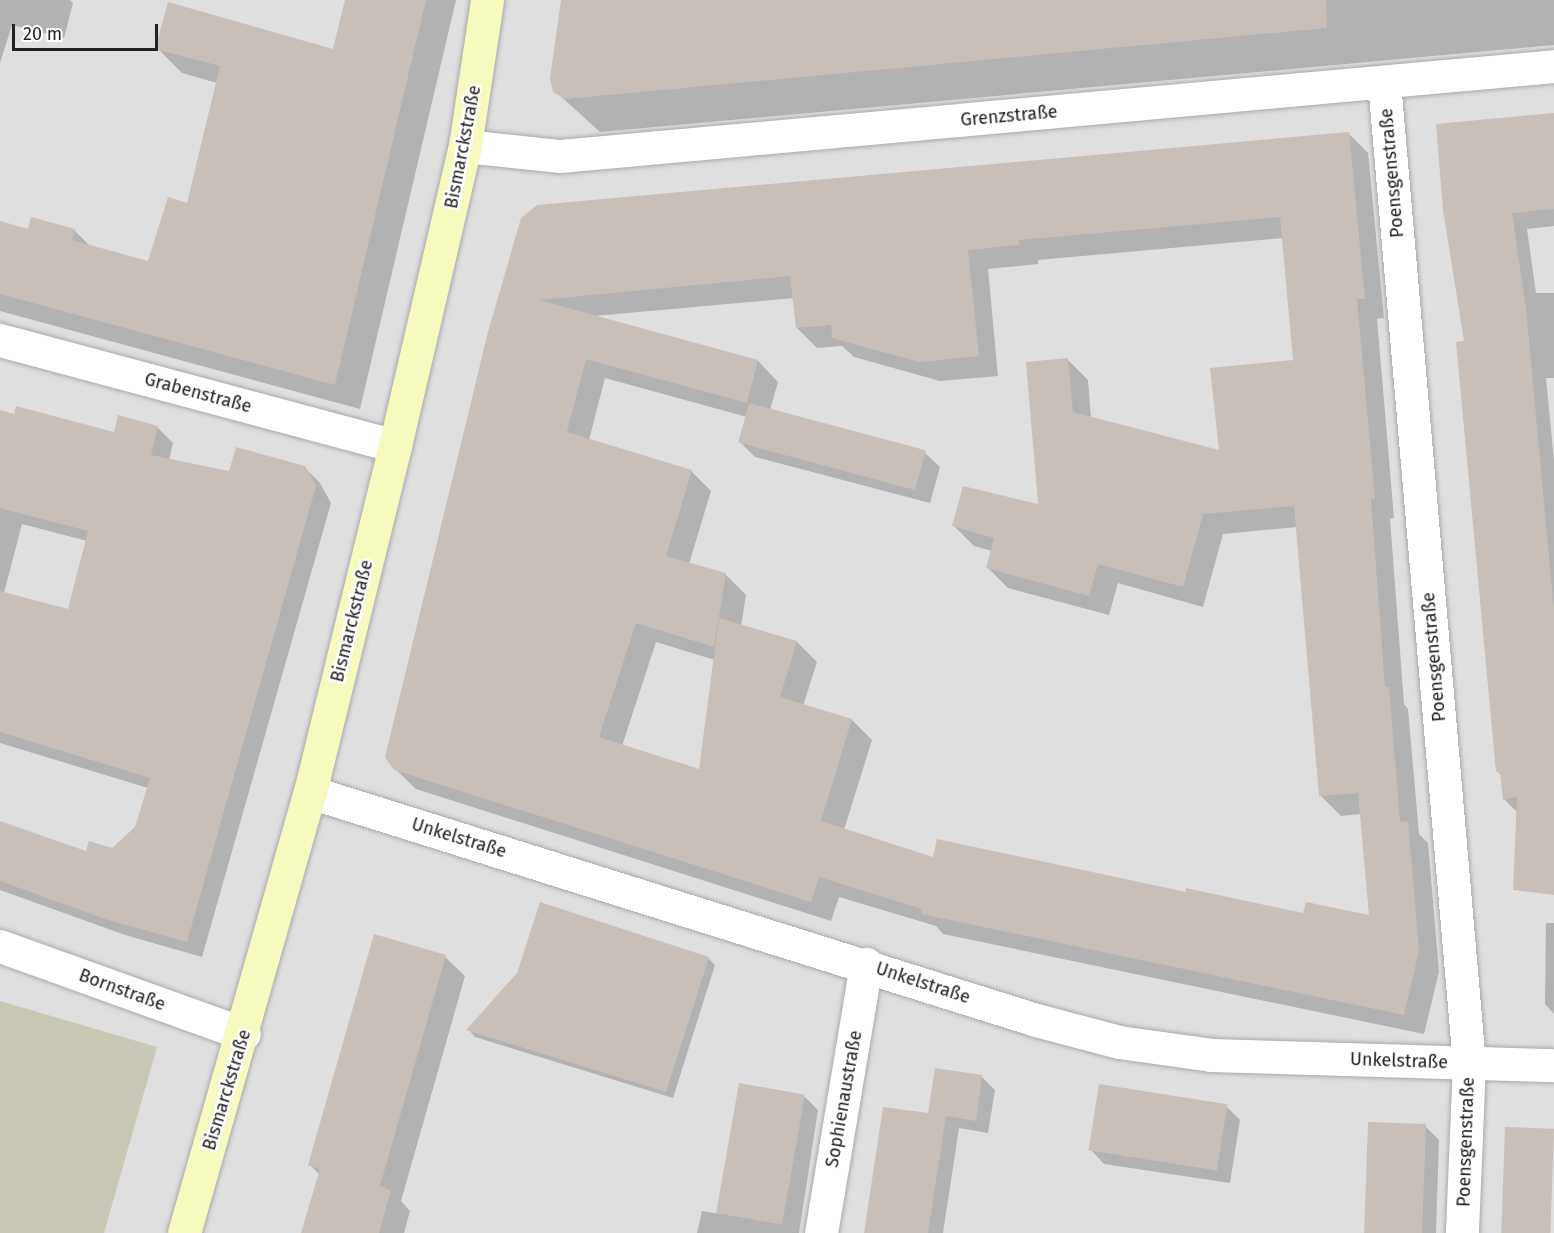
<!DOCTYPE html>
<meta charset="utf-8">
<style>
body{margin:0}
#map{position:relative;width:1554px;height:1233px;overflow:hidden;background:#f2efe9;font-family:"Fira Sans",sans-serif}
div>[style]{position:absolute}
.residential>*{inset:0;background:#e0dfdf;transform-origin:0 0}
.construction>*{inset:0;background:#c7c7b4}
.shadow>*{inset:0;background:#0003}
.building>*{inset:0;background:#c7bfb8;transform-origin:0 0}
.roads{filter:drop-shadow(0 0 2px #a9a9a9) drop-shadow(0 0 2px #a9a9a9)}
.minor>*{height:33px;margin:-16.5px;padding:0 16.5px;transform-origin:16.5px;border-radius:16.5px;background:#fff}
.tertiary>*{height:33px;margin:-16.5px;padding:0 16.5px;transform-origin:16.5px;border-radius:16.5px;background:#fff}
.secondary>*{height:33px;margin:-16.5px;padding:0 16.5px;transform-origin:16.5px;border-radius:16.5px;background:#f7fabf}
span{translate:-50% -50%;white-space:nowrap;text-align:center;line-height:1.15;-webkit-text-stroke:5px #fff;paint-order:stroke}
.street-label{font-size:18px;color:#222}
.scale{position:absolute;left:12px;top:24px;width:146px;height:27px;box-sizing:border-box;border:3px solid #222;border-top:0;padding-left:8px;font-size:18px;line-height:21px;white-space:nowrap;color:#222;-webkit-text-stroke:4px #fff;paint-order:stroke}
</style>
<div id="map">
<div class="residential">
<div style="left:0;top:0;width:1554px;height:1233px"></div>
</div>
<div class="construction">
<div style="clip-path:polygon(0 1001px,157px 1047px,104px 1233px,0 1233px)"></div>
</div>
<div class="shadow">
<div style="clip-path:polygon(0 0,70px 0,73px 3px,64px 38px,12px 25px,0 63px)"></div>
<div style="clip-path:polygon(346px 0,456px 0,360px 409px,0 311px,0 222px,29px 230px,74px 230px,91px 247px,149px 263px,188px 205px,217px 83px,182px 73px,157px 48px,334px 51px)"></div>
<div style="clip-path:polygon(562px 0,1554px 0,1554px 45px,600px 132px,555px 91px)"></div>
<div style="clip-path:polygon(1554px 114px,1554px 226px,1527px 229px,1536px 293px,1554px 293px,1554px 378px,1546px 378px,1554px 461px,1554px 881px,1518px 813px,1504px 799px,1502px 776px,1498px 772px,1466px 342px,1445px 210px)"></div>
<div style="clip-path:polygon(evenodd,1348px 133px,1368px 153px,1384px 318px,1377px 319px,1394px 518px,1390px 519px,1404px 704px,1408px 709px,1419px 834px,1428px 843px,1439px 972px,1424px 1034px,943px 934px,936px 926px,839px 897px,831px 921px,416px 789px,395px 769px,522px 219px,1348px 133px,1283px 238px,1294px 361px,1220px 453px,1091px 418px,1088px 380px,1068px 360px,1039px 506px,954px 526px,974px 546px,992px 551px,988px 568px,1008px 588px,1109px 615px,1118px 583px,1203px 607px,1223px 534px,1297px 527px,1321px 796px,1341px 816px,1361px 814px,1370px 917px,1304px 914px,1187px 894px,935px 859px,844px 830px,872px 740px,852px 720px,803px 706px,817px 662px,797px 642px,741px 626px,746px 595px,726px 575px,689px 564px,711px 491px,691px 471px,589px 440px,605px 378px,747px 417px,740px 442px,755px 457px,930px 503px,940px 467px,925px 453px,770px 410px,778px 382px,758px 361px,594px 316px,794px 298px,797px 328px,817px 348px,842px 346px,854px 357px,940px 381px,998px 376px,988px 269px,1038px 264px,1038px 260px,1283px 238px,1348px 133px,656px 642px,715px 660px,700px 771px,622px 746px,656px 642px)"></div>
<div style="clip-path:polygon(evenodd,0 412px,115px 434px,119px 417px,158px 428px,173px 443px,169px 460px,230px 473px,304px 467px,320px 483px,331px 503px,202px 957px,125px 935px,0 890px,0 823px,87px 853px,112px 850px,137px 828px,148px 788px,0 743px,0 412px,22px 524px,87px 541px,69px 611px,4px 593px,22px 524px)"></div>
<div style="clip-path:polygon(1546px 923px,1554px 923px,1554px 1014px,1545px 1004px)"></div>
<div style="clip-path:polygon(445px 957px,465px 976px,401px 1201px,410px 1211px,404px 1233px,303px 1233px,319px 1174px,310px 1165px)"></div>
<div style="clip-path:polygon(708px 958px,715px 965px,673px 1098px,475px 1037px,469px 1030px)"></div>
<div style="clip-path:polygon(981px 1076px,995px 1090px,988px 1133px,959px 1128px,943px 1233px,868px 1233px,930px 1115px)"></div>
<div style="clip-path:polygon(741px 1085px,804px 1096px,818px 1110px,799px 1233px,697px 1233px,702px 1211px,721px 1214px)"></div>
<div style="clip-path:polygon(1226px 1106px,1240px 1120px,1230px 1183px,1104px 1164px,1090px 1149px)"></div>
<div style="clip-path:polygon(1425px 1126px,1439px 1140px,1436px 1233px,1365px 1233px)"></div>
</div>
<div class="building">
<div style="clip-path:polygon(345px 0,426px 0,335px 385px,0 294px,0 221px,28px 229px,31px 217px,75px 229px,72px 240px,148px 261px,168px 197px,187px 203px,220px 66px,155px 49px,168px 2px,333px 49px)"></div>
<div style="clip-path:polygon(561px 0,1326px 0,1327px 28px,565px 99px,553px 92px,550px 78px)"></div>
<div style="clip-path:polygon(1554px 113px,1554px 209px,1512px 213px,1526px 308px,1554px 610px,1554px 895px,1513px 890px,1517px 796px,1503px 800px,1500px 772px,1496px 772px,1456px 342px,1464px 341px,1443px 210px,1436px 124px)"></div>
<div style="clip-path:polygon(evenodd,1349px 132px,1365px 299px,1357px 299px,1375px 499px,1371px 499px,1385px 687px,1389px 687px,1400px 822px,1408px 821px,1419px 951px,1404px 1015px,921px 914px,922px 909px,819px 877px,811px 902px,394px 770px,385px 757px,488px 332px,521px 218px,537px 205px,1349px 132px,1280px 217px,1293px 360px,1210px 368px,1219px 450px,1073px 412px,1068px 358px,1026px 362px,1038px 504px,963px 486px,952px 526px,994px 538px,986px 568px,1089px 596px,1098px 564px,1183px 587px,1203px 514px,1294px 506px,1319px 796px,1358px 793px,1369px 915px,1306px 902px,1303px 913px,1186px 888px,1186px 892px,937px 839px,933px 857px,821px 821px,852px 719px,780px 697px,797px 641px,719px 618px,699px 769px,599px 737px,636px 623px,714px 647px,726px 573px,666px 556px,692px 470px,567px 432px,586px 359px,747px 403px,758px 360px,539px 300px,790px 276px,796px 328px,831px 325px,832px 338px,919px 362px,979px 356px,968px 250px,1019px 245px,1019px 240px,1280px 217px)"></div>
<div style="left:749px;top:403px;width:183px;height:41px;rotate:15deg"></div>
<div style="clip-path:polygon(16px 406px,114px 432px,118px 415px,158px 426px,151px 455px,229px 471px,236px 447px,305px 466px,316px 486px,187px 942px,108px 920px,0 881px,0 821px,86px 851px,89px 841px,112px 848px,135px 827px,150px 778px,0 732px,0 591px,68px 609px,88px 531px,0 508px,0 410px,14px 414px)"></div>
<div style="clip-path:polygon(540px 902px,709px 957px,666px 1092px,466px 1030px,517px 973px)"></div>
<div style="clip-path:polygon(374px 934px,446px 955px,380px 1186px,391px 1190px,379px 1233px,301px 1233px,320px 1169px,308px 1165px)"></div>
<div style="clip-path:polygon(935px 1068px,982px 1075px,976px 1121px,946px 1116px,928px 1233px,864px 1233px,883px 1107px,928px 1113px)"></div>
<div style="left:739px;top:1083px;width:67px;height:132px;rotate:10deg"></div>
<div style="left:1099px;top:1084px;width:130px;height:67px;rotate:9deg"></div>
<div style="left:1368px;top:1122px;width:58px;height:111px;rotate:2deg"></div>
<div style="left:1505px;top:1127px;width:49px;height:106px;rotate:2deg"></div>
</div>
<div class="roads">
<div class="minor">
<div style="left:1384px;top:82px;width:985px;rotate:85.05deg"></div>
<div style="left:1469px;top:1063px;width:170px;rotate:92.4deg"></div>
<div style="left:0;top:340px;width:409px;rotate:15deg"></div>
<div style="left:310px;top:792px;width:761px;rotate:17.43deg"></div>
<div style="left:1036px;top:1020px;width:86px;rotate:14.8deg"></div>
<div style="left:1119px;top:1042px;width:93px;rotate:8deg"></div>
<div style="left:1211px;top:1055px;width:343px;rotate:1.7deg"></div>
<div style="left:0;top:946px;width:259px;rotate:19.8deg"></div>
<div style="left:821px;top:1233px;width:273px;rotate:-80.5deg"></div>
</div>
<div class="tertiary">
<div style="left:465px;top:146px;width:96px;rotate:6deg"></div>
<div style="left:560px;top:156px;width:998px;rotate:-5.17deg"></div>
</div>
<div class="secondary">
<div style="left:184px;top:1233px;width:459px;rotate:-74.1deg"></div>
<div style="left:310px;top:792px;width:356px;rotate:-76.2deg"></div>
<div style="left:395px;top:446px;width:308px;rotate:-76.9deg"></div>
<div style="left:465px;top:146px;width:148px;rotate:-81.4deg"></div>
</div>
</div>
<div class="street-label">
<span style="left:1009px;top:116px;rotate:-5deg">Grenzstraße</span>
<span style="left:463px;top:147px;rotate:-79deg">Bismarckstraße</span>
<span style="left:1392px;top:173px;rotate:-95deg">Poensgenstraße</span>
<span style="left:198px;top:393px;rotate:15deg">Grabenstraße</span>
<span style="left:352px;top:621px;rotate:-76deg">Bismarckstraße</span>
<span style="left:1434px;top:657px;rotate:-95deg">Poensgenstraße</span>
<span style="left:459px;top:838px;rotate:17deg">Unkelstraße</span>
<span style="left:923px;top:983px;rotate:18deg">Unkelstraße</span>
<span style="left:122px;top:990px;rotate:20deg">Bornstraße</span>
<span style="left:1399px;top:1061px;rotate:2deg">Unkelstraße</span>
<span style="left:227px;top:1090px;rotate:-73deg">Bismarckstraße</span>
<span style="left:844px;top:1099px;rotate:-80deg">Sophienaustraße</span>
<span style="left:1466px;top:1142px;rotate:-88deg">Poensgenstraße</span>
</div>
<div class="scale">20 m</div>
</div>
